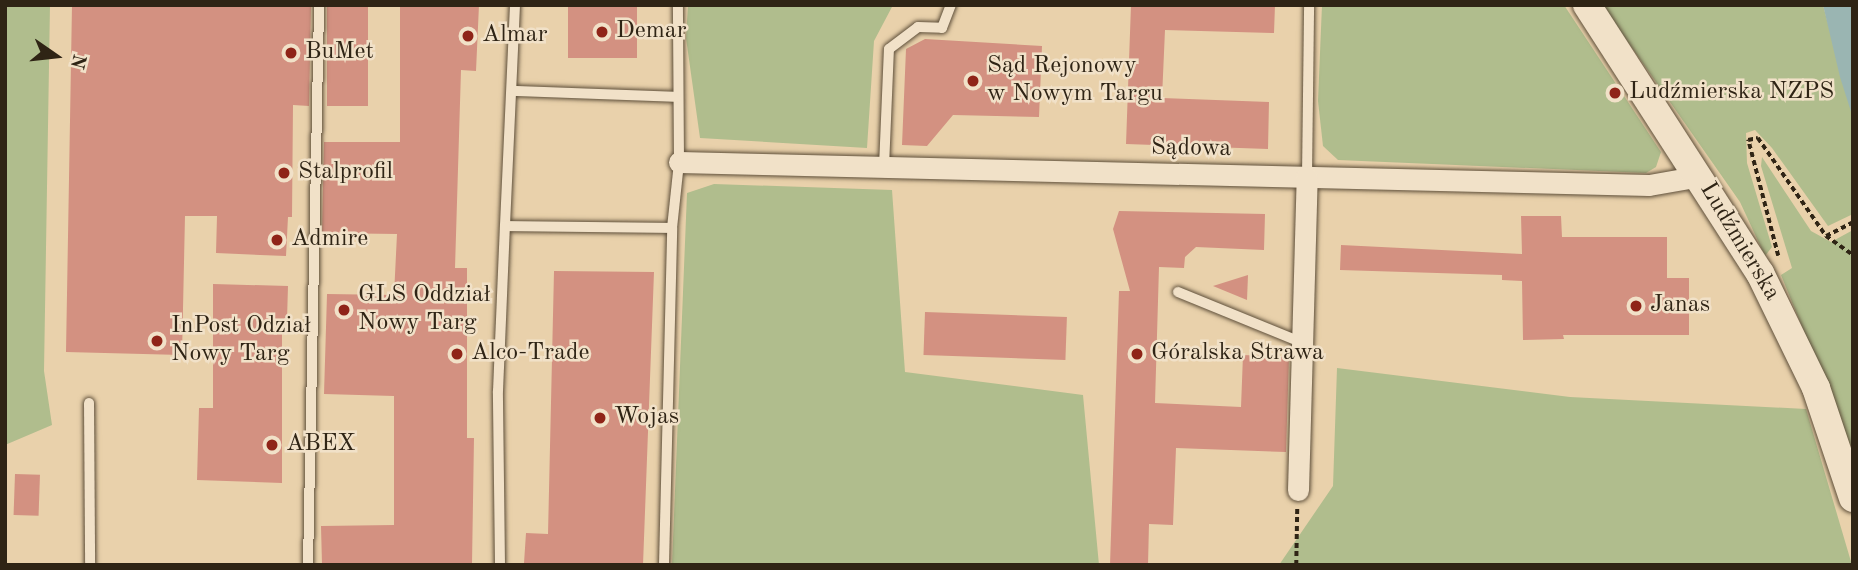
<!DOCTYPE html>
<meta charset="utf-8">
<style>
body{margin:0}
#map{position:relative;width:1858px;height:570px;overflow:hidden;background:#e9d1ab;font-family:"Old Standard TT",serif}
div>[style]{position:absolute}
.green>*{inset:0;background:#b0bd8d}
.water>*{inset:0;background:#9ab5b2}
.building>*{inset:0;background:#d39181;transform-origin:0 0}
.path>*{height:3.5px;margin-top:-1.75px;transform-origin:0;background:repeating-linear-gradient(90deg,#2f2415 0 5px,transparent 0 8.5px)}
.roads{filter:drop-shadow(0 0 2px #5e4f3a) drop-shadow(0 0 2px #5e4f3a)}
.lane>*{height:10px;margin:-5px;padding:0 5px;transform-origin:5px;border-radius:5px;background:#f1e1c8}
.street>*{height:21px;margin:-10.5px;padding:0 10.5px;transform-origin:10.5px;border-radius:10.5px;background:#f1e1c8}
.secondary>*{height:28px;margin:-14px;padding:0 14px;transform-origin:14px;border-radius:14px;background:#f1e1c8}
.dots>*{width:19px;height:19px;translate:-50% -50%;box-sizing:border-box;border:4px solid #f1e1c8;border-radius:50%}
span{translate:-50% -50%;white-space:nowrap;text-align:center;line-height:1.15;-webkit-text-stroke:5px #f1e1c8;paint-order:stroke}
.poi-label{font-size:24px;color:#2f2415}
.left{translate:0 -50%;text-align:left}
.street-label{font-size:24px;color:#2f2415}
.frame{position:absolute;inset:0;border:7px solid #2f2415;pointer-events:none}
.north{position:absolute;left:21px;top:21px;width:70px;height:70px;-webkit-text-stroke:5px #f1e1c8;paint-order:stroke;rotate:104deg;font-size:19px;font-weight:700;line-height:28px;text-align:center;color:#2f2415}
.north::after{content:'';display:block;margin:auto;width:24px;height:32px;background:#2f2415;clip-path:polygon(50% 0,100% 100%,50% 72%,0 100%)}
</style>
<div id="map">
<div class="green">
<div style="clip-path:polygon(5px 5px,50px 5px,44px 371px,52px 425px,5px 445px)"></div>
<div style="clip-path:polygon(688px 5px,893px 5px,874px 41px,867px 148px,700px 138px,686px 38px)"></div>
<div style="clip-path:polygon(1322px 5px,1564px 5px,1661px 152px,1656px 167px,1646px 173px,1338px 160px,1323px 146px,1318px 101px)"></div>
<div style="clip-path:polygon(1602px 5px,1823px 5px,1853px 118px,1853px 214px,1828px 226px,1772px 148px,1755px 130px,1746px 133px,1747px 163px,1772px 247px,1765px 256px,1740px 202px)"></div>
<div style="clip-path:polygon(1762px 157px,1811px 231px,1831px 242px,1853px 230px,1853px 452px,1781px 275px,1792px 268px,1761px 166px)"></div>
<div style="clip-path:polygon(714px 184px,892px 190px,905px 372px,1083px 395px,1099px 565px,672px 565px,687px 193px)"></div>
<div style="clip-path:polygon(1337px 368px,1570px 397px,1806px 409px,1852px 565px,1279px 565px,1333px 486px)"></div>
</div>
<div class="water">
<div style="clip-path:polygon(1823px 5px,1853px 5px,1853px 118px,1840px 77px)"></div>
</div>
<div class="building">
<div style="clip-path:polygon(72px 5px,311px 5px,309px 106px,293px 105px,292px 217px,288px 217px,286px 256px,216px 253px,217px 216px,185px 216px,182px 355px,66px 352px)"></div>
<div style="left:327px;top:5px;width:41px;height:101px"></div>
<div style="clip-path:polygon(400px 5px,479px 5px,476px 71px,461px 70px,455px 268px,467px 268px,467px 438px,474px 438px,472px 565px,322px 565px,321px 526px,394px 525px,394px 396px,324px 394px,327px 294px,394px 295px,397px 234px,322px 233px,324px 142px,400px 142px)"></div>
<div style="left:568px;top:5px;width:69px;height:53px"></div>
<div style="clip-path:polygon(1131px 5px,1275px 5px,1274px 33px,1165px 30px,1162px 98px,1269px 102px,1268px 149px,1126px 144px)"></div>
<div style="clip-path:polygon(925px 39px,1042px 46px,1039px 117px,953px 115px,927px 146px,902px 145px,906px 49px)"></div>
<div style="clip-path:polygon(1119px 211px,1265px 214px,1264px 250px,1196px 247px,1185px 257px,1184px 268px,1159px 267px,1155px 403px,1241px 407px,1243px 355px,1289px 357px,1286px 452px,1176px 448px,1173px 525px,1149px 524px,1148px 565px,1110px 565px,1119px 291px,1130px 291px,1113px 229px)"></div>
<div style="clip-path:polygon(1521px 216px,1561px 216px,1562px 237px,1667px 237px,1667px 278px,1689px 278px,1689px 335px,1563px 335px,1564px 339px,1523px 340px,1522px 281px,1502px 280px,1502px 275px,1340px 270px,1341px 245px,1522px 254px)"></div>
<div style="clip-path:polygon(554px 271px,654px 272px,643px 565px,524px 563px,526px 533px,548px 534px)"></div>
<div style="clip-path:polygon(1248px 275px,1247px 300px,1213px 286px)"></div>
<div style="clip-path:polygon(213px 284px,288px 286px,287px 320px,282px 320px,282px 483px,197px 480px,199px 408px,213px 408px)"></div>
<div style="left:925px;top:312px;width:142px;height:43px;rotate:2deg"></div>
<div style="left:15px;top:474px;width:25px;height:41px;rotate:2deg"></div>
</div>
<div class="path">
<div style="left:1826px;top:236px;width:33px;rotate:35deg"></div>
<div style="left:1778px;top:256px;width:120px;rotate:-104.5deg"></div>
<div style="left:1748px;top:140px;width:10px;rotate:-11deg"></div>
<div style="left:1758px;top:138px;width:119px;rotate:55.2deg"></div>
<div style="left:1826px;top:236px;width:30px;rotate:-27deg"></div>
<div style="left:1296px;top:565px;width:58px;rotate:-89deg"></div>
</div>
<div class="roads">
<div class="lane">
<div style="left:515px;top:5px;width:221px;rotate:92.6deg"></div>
<div style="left:505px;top:226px;width:167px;rotate:0.7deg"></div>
<div style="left:672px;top:228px;width:66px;rotate:-83.9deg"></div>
<div style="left:679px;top:162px;width:157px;rotate:-90.4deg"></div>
<div style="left:515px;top:91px;width:161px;rotate:2.1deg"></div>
<div style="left:884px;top:167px;width:118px;rotate:-87.6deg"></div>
<div style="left:889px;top:49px;width:36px;rotate:-37deg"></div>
<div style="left:918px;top:27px;width:24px;rotate:2deg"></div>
<div style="left:942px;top:28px;width:25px;rotate:-69deg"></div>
<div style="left:1307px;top:177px;width:172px;rotate:-89.3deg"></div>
<div style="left:1178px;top:292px;width:135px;rotate:22.2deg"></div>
<div style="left:89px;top:403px;width:162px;rotate:89.6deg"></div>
<div style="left:308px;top:565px;width:560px;rotate:-88.87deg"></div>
<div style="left:500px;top:565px;width:174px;rotate:-90.7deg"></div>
<div style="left:498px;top:391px;width:165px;rotate:-87.6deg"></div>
<div style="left:664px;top:565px;width:337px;rotate:-88.6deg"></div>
</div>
<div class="street">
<div style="left:679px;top:162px;width:970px;rotate:1.36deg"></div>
<div style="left:1649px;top:185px;width:52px;rotate:-10deg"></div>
<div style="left:1298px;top:490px;width:313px;rotate:-88.4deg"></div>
</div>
<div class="secondary">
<div style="left:1587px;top:5px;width:319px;rotate:57.2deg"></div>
<div style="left:1760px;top:273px;width:128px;rotate:64deg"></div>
<div style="left:1816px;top:388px;width:116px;rotate:71.4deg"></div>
</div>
</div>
<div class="dots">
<div style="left:602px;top:32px;background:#8f2418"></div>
<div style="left:468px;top:36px;background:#8f2418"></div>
<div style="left:291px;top:53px;background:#8f2418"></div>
<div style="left:973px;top:81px;background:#8f2418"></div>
<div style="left:1615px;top:93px;background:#8f2418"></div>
<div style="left:284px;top:173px;background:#8f2418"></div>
<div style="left:277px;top:240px;background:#8f2418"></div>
<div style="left:1636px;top:306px;background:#8f2418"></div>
<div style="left:344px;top:310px;background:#8f2418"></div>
<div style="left:157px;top:341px;background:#8f2418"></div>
<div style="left:457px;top:354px;background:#8f2418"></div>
<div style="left:1137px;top:354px;background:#8f2418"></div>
<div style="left:600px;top:418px;background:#8f2418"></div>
<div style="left:272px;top:445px;background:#8f2418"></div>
</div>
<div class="poi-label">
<span class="left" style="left:616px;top:32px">Demar</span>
<span class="left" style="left:482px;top:36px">Almar</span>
<span class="left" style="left:305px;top:53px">BuMet</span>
<span class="left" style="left:987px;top:81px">Sąd Rejonowy<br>w Nowym Targu</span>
<span class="left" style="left:1629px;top:93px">Ludźmierska NZPS</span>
<span class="left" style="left:298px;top:173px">Stalprofil</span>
<span class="left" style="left:291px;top:240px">Admire</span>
<span class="left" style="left:358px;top:310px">GLS Oddział<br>Nowy Targ</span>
<span class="left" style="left:1650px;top:306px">Janas</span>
<span class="left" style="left:171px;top:341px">InPost Odział<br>Nowy Targ</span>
<span class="left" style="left:471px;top:354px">Alco-Trade</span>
<span class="left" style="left:1151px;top:354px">Góralska Strawa</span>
<span class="left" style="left:614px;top:418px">Wojas</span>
<span class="left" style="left:286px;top:445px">ABEX</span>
</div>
<div class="street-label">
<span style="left:1191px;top:149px;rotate:1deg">Sądowa</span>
<span style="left:1739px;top:242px;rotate:59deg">Ludźmierska</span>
</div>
<div class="frame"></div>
<div class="north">N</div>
</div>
